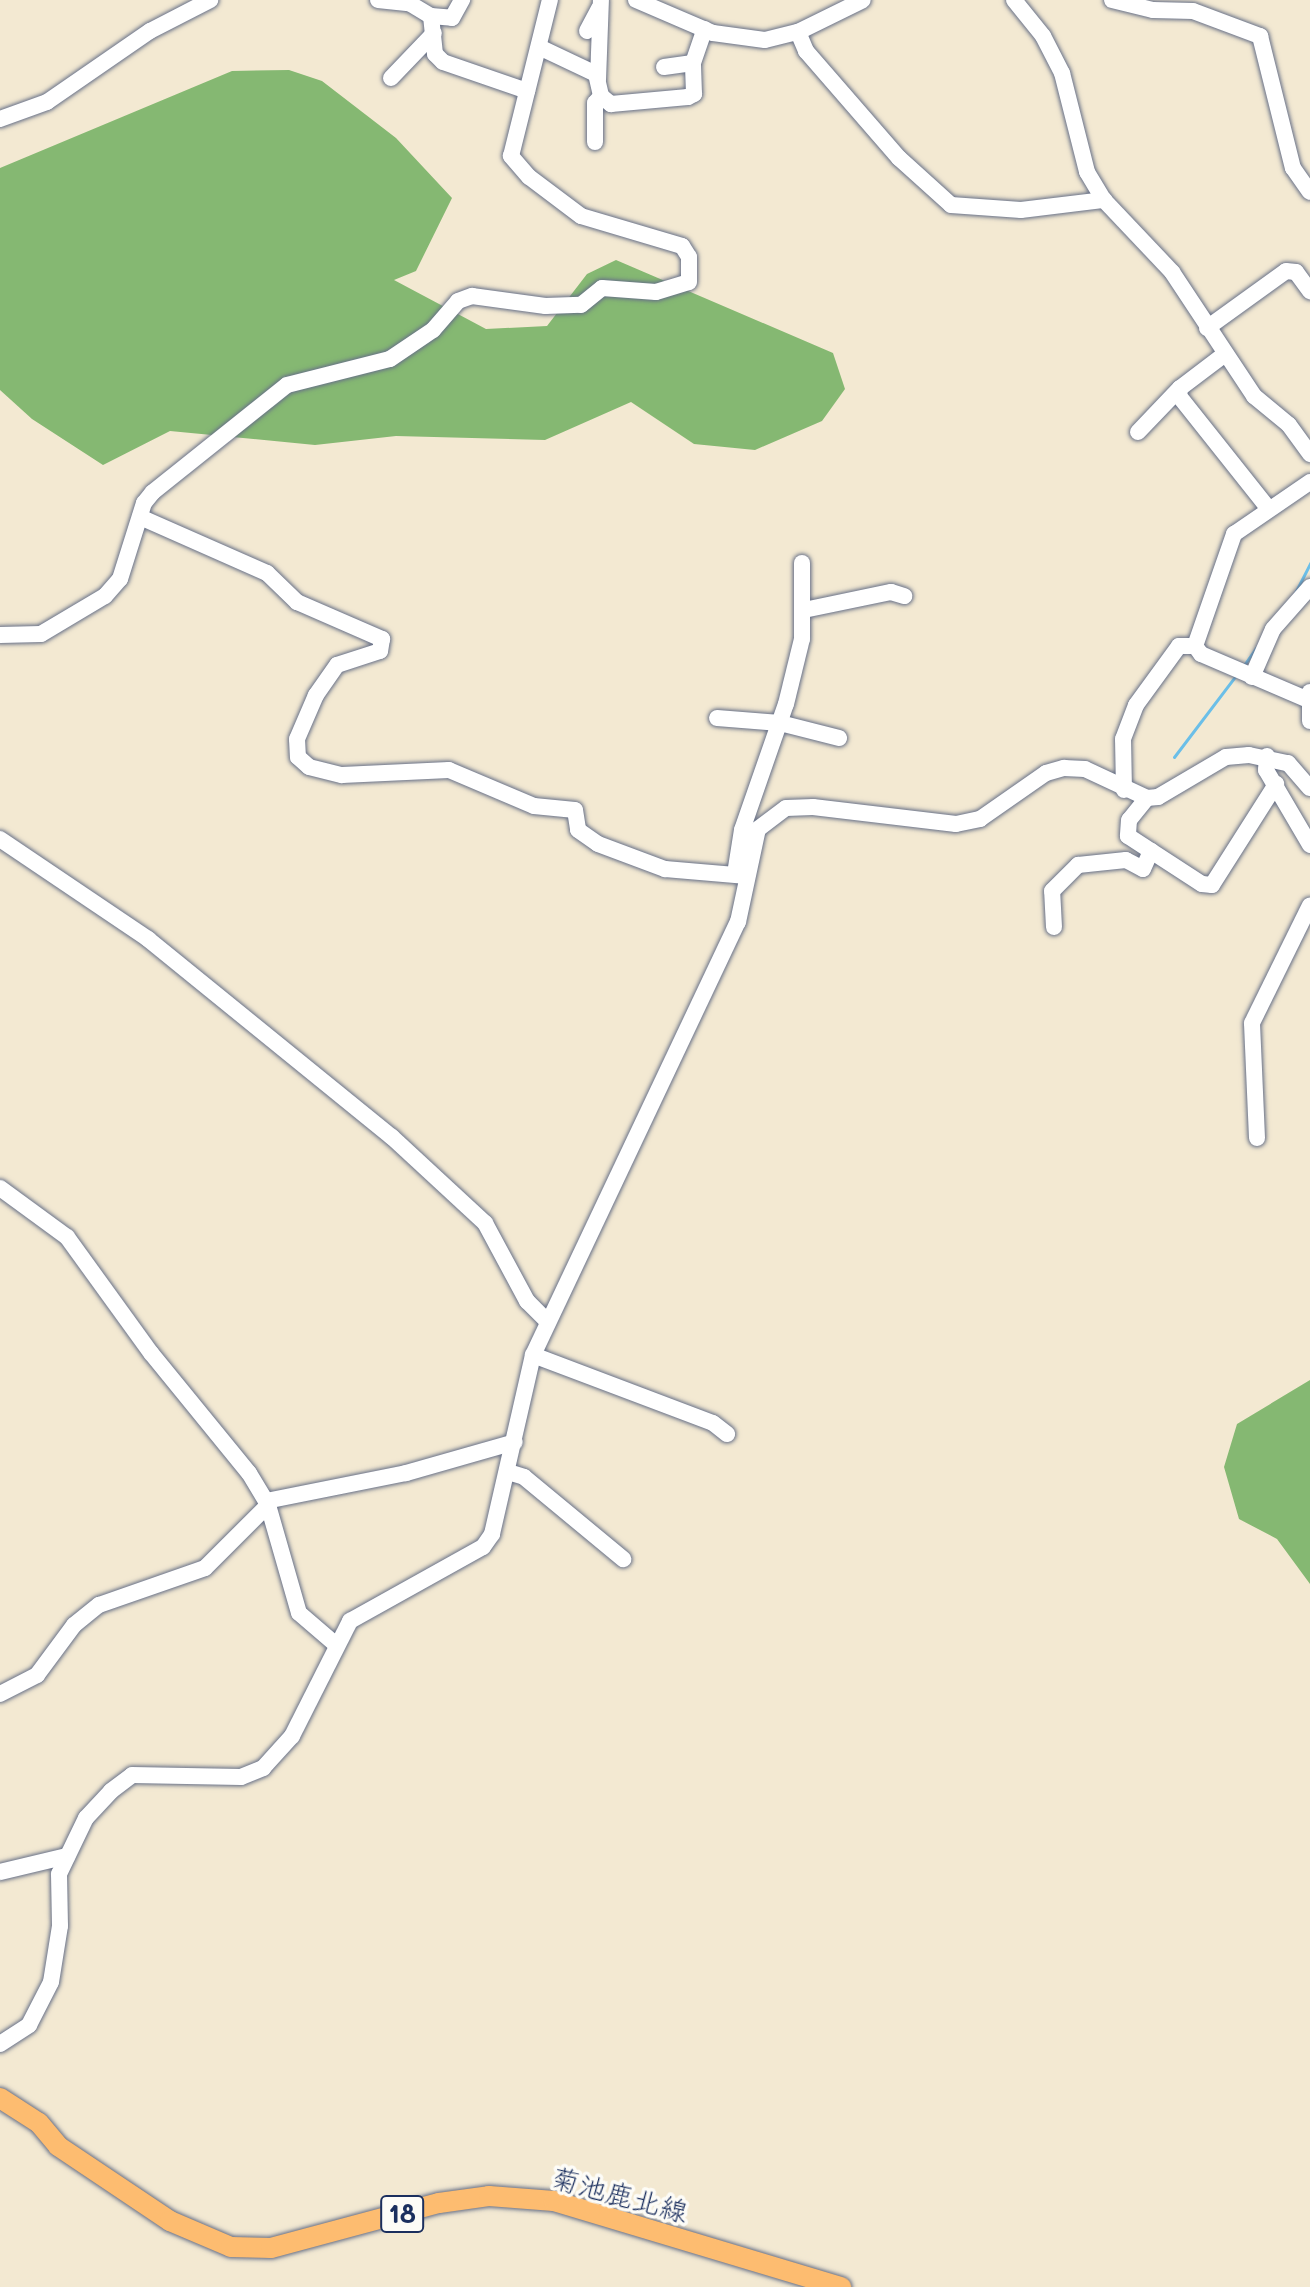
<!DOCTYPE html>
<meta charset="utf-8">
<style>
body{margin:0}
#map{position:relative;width:1310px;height:2287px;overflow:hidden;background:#f3e9d2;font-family:Mali,"Klee One",sans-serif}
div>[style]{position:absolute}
.forest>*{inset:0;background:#85b872}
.stream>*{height:3px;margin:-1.5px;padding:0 1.5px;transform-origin:1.5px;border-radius:1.5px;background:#6bbfe8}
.roads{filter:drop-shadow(0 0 2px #677087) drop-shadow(0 0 2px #677087)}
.minor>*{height:16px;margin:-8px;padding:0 8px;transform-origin:8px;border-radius:8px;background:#fff}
.major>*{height:20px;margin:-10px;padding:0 10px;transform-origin:10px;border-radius:10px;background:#fdbc70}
span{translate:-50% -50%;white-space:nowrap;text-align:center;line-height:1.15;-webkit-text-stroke:7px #fdfcf7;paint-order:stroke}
.shield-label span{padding:2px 6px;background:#fdfcf7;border:2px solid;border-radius:6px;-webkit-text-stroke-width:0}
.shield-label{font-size:26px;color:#1b2f5e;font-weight:700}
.street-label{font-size:28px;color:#1b2f5e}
</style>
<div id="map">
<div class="forest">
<div style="clip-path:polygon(289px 70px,322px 81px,396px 138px,452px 198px,416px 271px,394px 280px,486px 329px,547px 326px,587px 274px,616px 260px,833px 353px,845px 389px,822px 421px,755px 450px,694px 444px,631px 402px,545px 440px,396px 436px,315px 445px,170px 431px,103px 465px,32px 419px,0 390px,0 168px,232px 71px)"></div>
<div style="clip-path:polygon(1310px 1380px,1310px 1584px,1277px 1539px,1239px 1519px,1224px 1467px,1237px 1424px)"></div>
</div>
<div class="stream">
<div style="left:1295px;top:593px;width:34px;rotate:-63deg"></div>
<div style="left:1244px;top:665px;width:21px;rotate:-55deg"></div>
<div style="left:1174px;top:757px;width:104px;rotate:-52.8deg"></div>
</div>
<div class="roads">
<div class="minor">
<div style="left:378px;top:0;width:31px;rotate:6deg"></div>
<div style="left:409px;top:3px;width:26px;rotate:31deg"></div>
<div style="left:431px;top:16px;width:38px;rotate:84deg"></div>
<div style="left:435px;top:54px;width:11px;rotate:45deg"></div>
<div style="left:443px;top:62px;width:89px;rotate:19deg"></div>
<div style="left:636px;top:0;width:84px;rotate:23.2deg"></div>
<div style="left:713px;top:33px;width:52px;rotate:7.7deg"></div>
<div style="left:765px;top:40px;width:34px;rotate:-14deg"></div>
<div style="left:798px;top:32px;width:72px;rotate:-26.2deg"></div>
<div style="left:1014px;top:0;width:46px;rotate:51.1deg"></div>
<div style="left:1043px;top:36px;width:42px;rotate:62.8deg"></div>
<div style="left:1062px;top:73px;width:102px;rotate:75.8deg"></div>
<div style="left:1087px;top:172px;width:33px;rotate:59deg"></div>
<div style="left:1104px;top:200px;width:99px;rotate:46.6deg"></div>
<div style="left:1172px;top:272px;width:149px;rotate:56.5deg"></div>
<div style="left:1254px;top:396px;width:45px;rotate:39.6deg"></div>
<div style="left:1289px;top:425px;width:36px;rotate:54deg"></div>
<div style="left:1112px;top:0;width:42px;rotate:13.7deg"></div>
<div style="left:1153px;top:10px;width:40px;rotate:1.4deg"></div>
<div style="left:1193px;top:11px;width:72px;rotate:20.5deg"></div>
<div style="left:1260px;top:36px;width:136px;rotate:76deg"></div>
<div style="left:1293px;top:168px;width:29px;rotate:55deg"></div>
<div style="left:431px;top:16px;width:21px;rotate:5deg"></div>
<div style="left:452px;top:18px;width:21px;rotate:-61deg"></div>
<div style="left:587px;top:31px;width:26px;rotate:-62deg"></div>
<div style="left:798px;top:32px;width:21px;rotate:67deg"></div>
<div style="left:806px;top:51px;width:142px;rotate:49deg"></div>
<div style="left:899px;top:158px;width:70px;rotate:42.1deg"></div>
<div style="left:951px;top:205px;width:70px;rotate:4.1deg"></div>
<div style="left:1021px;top:210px;width:84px;rotate:-6.9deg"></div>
<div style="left:539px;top:47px;width:63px;rotate:25.3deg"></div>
<div style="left:596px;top:74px;width:23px;rotate:77deg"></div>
<div style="left:601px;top:96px;width:13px;rotate:39deg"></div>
<div style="left:611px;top:104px;width:77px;rotate:-5.2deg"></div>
<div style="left:688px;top:97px;width:7px;rotate:-27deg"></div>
<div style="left:694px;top:94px;width:31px;rotate:-92deg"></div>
<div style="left:693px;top:63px;width:36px;rotate:-71deg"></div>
<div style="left:664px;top:67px;width:29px;rotate:-8deg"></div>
<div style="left:391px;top:78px;width:62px;rotate:-46.3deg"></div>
<div style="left:598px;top:80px;width:80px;rotate:-87.9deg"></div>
<div style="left:0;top:119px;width:50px;rotate:-19.9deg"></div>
<div style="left:47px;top:102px;width:125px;rotate:-34.6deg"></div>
<div style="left:150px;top:31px;width:68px;rotate:-27.3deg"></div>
<div style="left:595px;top:142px;width:39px;rotate:-90deg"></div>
<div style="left:595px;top:103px;width:9px;rotate:-49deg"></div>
<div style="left:1207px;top:328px;width:97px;rotate:-35.8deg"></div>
<div style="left:1286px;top:271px;width:10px;rotate:6deg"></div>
<div style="left:1296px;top:272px;width:24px;rotate:54deg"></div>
<div style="left:1225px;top:354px;width:56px;rotate:142.9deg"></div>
<div style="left:1180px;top:388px;width:8px;rotate:97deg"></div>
<div style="left:1179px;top:396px;width:143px;rotate:51.5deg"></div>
<div style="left:1138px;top:432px;width:61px;rotate:-46.3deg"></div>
<div style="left:140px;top:517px;width:139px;rotate:23.8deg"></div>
<div style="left:267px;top:573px;width:42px;rotate:44deg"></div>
<div style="left:297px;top:602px;width:93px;rotate:23.5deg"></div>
<div style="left:382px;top:639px;width:12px;rotate:99deg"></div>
<div style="left:380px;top:651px;width:45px;rotate:162deg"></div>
<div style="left:337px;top:665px;width:37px;rotate:125deg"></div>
<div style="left:316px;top:695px;width:48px;rotate:113.4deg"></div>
<div style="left:297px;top:739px;width:18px;rotate:87deg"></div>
<div style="left:298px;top:757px;width:15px;rotate:42deg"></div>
<div style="left:309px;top:767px;width:34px;rotate:14deg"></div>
<div style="left:342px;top:775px;width:107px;rotate:-2.7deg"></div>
<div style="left:449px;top:770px;width:92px;rotate:23deg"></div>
<div style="left:534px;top:806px;width:41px;rotate:5.6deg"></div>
<div style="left:575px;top:810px;width:20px;rotate:81deg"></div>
<div style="left:578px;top:830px;width:24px;rotate:35deg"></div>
<div style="left:598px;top:844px;width:72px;rotate:20.5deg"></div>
<div style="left:665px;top:869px;width:82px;rotate:4.9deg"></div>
<div style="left:804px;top:610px;width:89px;rotate:-11.7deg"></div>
<div style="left:891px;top:592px;width:14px;rotate:17deg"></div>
<div style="left:0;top:635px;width:41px;rotate:-1.4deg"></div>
<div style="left:41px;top:634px;width:74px;rotate:-30.7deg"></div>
<div style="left:105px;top:596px;width:23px;rotate:-49deg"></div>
<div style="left:120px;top:579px;width:80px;rotate:-72.5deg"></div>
<div style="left:144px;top:503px;width:14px;rotate:-51deg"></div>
<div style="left:153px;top:492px;width:171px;rotate:-38.6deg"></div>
<div style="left:287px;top:385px;width:106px;rotate:-14.2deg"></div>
<div style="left:390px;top:359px;width:52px;rotate:-34deg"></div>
<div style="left:433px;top:330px;width:38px;rotate:-49deg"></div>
<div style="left:458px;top:301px;width:15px;rotate:-20deg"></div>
<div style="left:472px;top:296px;width:74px;rotate:7.8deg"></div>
<div style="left:545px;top:306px;width:36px;rotate:-2deg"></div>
<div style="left:581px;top:305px;width:27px;rotate:-39deg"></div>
<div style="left:602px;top:288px;width:54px;rotate:4.2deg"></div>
<div style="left:656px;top:292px;width:34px;rotate:-17deg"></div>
<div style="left:689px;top:282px;width:25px;rotate:-90deg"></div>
<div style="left:689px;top:257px;width:13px;rotate:-122deg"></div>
<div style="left:682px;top:246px;width:105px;rotate:-163.5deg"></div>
<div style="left:581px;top:216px;width:65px;rotate:-143.1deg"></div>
<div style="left:529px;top:177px;width:28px;rotate:-131deg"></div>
<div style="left:511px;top:156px;width:161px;rotate:-76deg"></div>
<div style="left:1195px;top:646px;width:119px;rotate:-70.8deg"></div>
<div style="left:1234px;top:534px;width:92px;rotate:-34.4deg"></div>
<div style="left:1252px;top:677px;width:52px;rotate:-66.4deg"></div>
<div style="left:1273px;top:629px;width:56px;rotate:-48.6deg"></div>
<div style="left:1310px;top:692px;width:29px;rotate:90deg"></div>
<div style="left:717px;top:718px;width:63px;rotate:4.5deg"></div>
<div style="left:780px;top:723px;width:61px;rotate:14.3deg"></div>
<div style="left:1267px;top:756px;width:14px;rotate:94deg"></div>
<div style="left:1266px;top:770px;width:87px;rotate:59.6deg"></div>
<div style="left:1124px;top:790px;width:51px;rotate:-91.1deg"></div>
<div style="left:1123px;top:739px;width:36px;rotate:-69deg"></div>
<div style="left:1136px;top:705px;width:73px;rotate:-53.9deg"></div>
<div style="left:1179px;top:646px;width:16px"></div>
<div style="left:1195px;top:646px;width:10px;rotate:53deg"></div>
<div style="left:1201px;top:654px;width:114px;rotate:23.2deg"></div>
<div style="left:1147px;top:798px;width:28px;rotate:129deg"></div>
<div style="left:1129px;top:820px;width:16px;rotate:94deg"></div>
<div style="left:1128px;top:836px;width:88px;rotate:33deg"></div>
<div style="left:1202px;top:884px;width:10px;rotate:6deg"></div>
<div style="left:1212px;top:885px;width:120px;rotate:-57.6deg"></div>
<div style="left:0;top:839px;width:179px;rotate:34deg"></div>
<div style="left:148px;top:939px;width:314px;rotate:39.1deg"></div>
<div style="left:392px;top:1137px;width:127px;rotate:42.8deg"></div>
<div style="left:485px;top:1223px;width:89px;rotate:61.7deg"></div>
<div style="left:527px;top:1301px;width:27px;rotate:45deg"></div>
<div style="left:735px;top:874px;width:45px;rotate:-81deg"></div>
<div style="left:742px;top:830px;width:133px;rotate:-70.8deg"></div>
<div style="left:786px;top:704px;width:67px;rotate:-76.2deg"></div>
<div style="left:802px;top:639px;width:76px;rotate:-90deg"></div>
<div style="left:1054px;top:927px;width:36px;rotate:-93deg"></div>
<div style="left:1052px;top:891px;width:37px;rotate:-45deg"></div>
<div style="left:1078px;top:865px;width:48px;rotate:-5.9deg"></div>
<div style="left:1126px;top:860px;width:19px;rotate:28deg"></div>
<div style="left:1143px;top:869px;width:20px;rotate:-66deg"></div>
<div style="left:1257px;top:1138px;width:115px;rotate:-92.5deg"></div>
<div style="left:1252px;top:1023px;width:131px;rotate:-63.8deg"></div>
<div style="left:0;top:1188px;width:83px;rotate:36.2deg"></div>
<div style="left:67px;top:1237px;width:143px;rotate:54.1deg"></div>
<div style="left:151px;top:1353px;width:155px;rotate:50.8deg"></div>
<div style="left:249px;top:1473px;width:37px;rotate:59deg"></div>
<div style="left:268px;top:1505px;width:112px;rotate:74deg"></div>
<div style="left:299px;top:1613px;width:48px;rotate:40.7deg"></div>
<div style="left:533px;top:1355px;width:192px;rotate:20.7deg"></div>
<div style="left:713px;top:1423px;width:18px;rotate:38deg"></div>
<div style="left:508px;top:1472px;width:17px;rotate:17deg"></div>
<div style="left:524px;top:1477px;width:129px;rotate:39.6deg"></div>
<div style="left:266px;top:1501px;width:143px;rotate:-11.3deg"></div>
<div style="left:406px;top:1473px;width:113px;rotate:-15.9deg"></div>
<div style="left:0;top:1694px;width:42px;rotate:-27.2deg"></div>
<div style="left:37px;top:1675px;width:62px;rotate:-53.5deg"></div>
<div style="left:74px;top:1625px;width:32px;rotate:-39deg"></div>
<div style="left:99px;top:1605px;width:112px;rotate:-19.2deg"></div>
<div style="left:205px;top:1568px;width:89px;rotate:-45deg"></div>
<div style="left:0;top:1872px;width:69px;rotate:-13.4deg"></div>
<div style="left:0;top:2044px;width:35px;rotate:-33deg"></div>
<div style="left:29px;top:2025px;width:48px;rotate:-62.9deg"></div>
<div style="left:51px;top:1982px;width:57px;rotate:-80.9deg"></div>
<div style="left:60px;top:1926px;width:52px;rotate:-91.1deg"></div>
<div style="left:59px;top:1874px;width:62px;rotate:-64.3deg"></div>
<div style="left:86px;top:1818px;width:37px;rotate:-47deg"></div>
<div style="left:111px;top:1791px;width:26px;rotate:-37deg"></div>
<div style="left:132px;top:1775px;width:109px;rotate:1.1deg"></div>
<div style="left:241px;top:1777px;width:24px;rotate:-22deg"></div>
<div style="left:263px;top:1768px;width:43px;rotate:-47.8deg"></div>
<div style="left:292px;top:1736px;width:129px;rotate:-63.2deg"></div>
<div style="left:350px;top:1621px;width:152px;rotate:-29.1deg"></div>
<div style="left:483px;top:1547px;width:16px;rotate:-55deg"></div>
<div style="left:492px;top:1534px;width:184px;rotate:-77.1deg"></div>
<div style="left:533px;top:1355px;width:479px;rotate:-64.7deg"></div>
<div style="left:738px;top:922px;width:95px;rotate:-77.9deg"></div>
<div style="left:758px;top:829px;width:35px;rotate:-37deg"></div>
<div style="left:786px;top:808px;width:27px;rotate:-2deg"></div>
<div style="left:813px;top:807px;width:144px;rotate:6.8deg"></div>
<div style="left:956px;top:824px;width:25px;rotate:-12deg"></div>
<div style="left:980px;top:819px;width:80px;rotate:-34.9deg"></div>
<div style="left:1046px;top:773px;width:19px;rotate:-16deg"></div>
<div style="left:1064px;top:768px;width:21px;rotate:3deg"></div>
<div style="left:1085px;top:769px;width:68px;rotate:25.1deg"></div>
<div style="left:1147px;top:798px;width:11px;rotate:-5deg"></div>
<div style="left:1158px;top:797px;width:79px;rotate:-30.5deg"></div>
<div style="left:1226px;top:757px;width:23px;rotate:-5deg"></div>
<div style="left:1249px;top:755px;width:40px;rotate:12deg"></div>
<div style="left:1288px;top:763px;width:33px;rotate:49deg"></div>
</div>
<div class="major">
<div style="left:0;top:2098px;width:46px;rotate:32.7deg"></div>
<div style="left:39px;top:2123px;width:30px;rotate:50deg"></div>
<div style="left:58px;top:2146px;width:135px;rotate:33.8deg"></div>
<div style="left:170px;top:2221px;width:66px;rotate:23.1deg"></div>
<div style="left:231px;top:2247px;width:40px;rotate:1.4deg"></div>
<div style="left:271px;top:2248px;width:174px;rotate:-15deg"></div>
<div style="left:439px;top:2203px;width:50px;rotate:-8deg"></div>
<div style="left:489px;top:2196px;width:65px;rotate:4.4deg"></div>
<div style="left:554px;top:2201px;width:300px;rotate:16.7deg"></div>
</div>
</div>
<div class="shield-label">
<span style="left:402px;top:2214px">18</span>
</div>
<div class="street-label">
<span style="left:620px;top:2194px;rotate:15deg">菊池鹿北線</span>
</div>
</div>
